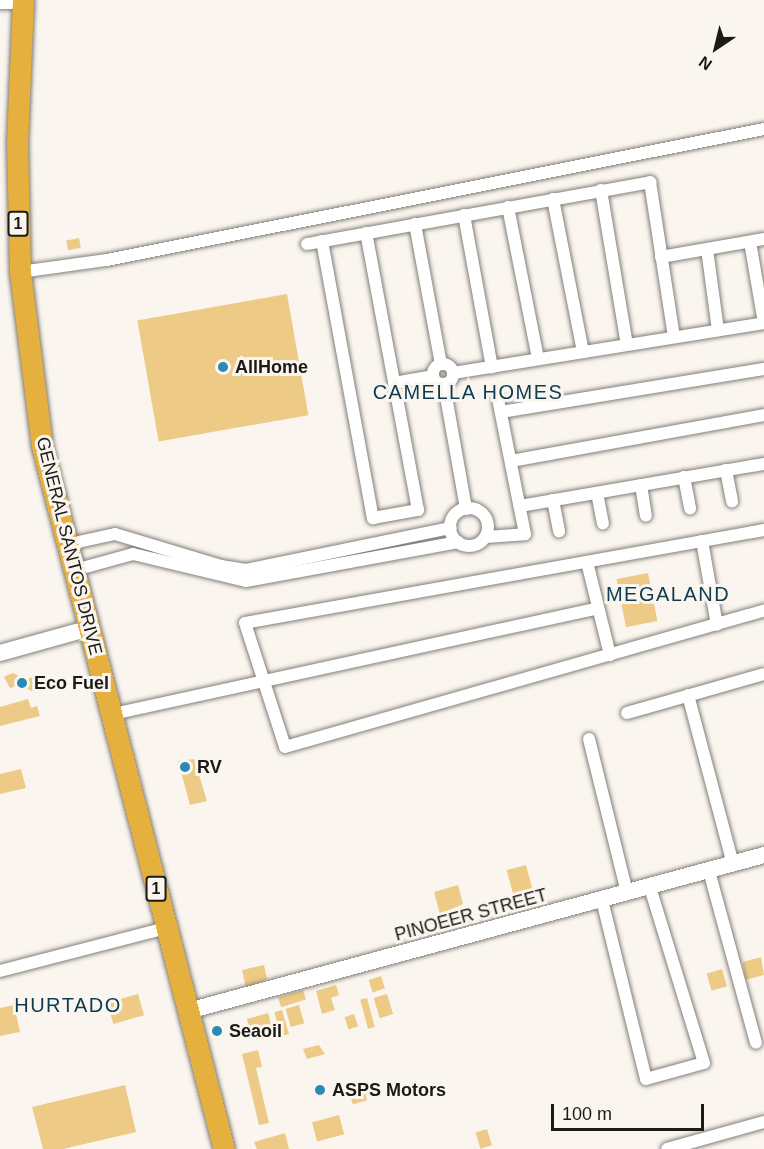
<!DOCTYPE html>
<style>
body{margin:0}
#map{position:relative;width:764px;height:1149px;overflow:hidden;background:#faf6ef;font-family:Helvetica,sans-serif}
div>[style]{position:absolute}
.building>*{inset:0;background:#edca86;transform-origin:0 0}
.roads{filter:drop-shadow(0 0 2px #827e78) drop-shadow(0 0 2px #827e78)}
.street>*{height:12px;margin:-6px;padding:0 6px;transform-origin:6px;border-radius:6px;background:#fff}
.street>.ring{margin:-6px;padding:0;box-sizing:content-box;background:none;border:12px solid #fff;border-radius:50%}
.secondary>*{height:16px;margin:-8px;padding:0 8px;transform-origin:8px;border-radius:8px;background:#fff}
.highway>*{height:21px;margin:-10.5px;padding:0 10.5px;transform-origin:10.5px;border-radius:10.5px;background:#e5b03e}
.dots>*{width:16px;height:16px;translate:-50% -50%;box-sizing:border-box;border:3px solid #faf6ef;border-radius:50%}
span{translate:-50% -50%;white-space:nowrap;text-align:center;line-height:1.15;-webkit-text-stroke:6px #faf6ef;paint-order:stroke}
.shield-label span{padding:2px 4px;background:#faf6ef;border:2px solid;border-radius:4px;-webkit-text-stroke-width:0}
.shield-label{font-size:16px;color:#1b1a17;font-weight:700}
.poi-label{font-size:18px;color:#1b1a17;font-weight:700}
.left{translate:0 -50%;text-align:left}
.street-label{font-size:18px;color:#1b1a17}
.neighbourhood-label{font-size:20px;color:#0e3b50;letter-spacing:1.5px}
.north{position:absolute;left:686px;top:18px;width:60px;height:60px;-webkit-text-stroke:4px #faf6ef;paint-order:stroke;rotate:215deg;font-size:16px;font-weight:700;line-height:24px;text-align:center;color:#1b1a17}
.north::after{content:'';display:block;margin:auto;width:21px;height:27px;background:#1b1a17;clip-path:polygon(50% 0,100% 100%,50% 72%,0 100%)}
.scale{position:absolute;left:551px;top:1104px;width:153px;height:27px;box-sizing:border-box;border:3px solid #1b1a17;border-top:0;padding-left:8px;font-size:18px;line-height:21px;white-space:nowrap;color:#1b1a17;-webkit-text-stroke:4px #faf6ef;paint-order:stroke}
</style>
<div id="map">
<div class="building">
<div style="left:79px;top:238px;width:10px;height:13px;rotate:79deg"></div>
<div style="left:287px;top:294px;width:123px;height:152px;rotate:80deg"></div>
<div style="left:648px;top:573px;width:49px;height:32px;rotate:79deg"></div>
<div style="clip-path:polygon(13px 673px,25px 679px,34px 677px,40px 687px,34px 692px,19px 685px,10px 688px,4px 677px)"></div>
<div style="clip-path:polygon(28px 699px,31px 708px,37px 706px,40px 716px,0 726px,0 707px)"></div>
<div style="clip-path:polygon(194px 759px,207px 801px,190px 805px,178px 761px)"></div>
<div style="clip-path:polygon(21px 769px,26px 788px,0 794px,0 774px)"></div>
<div style="left:526px;top:865px;width:24px;height:20px;rotate:75deg"></div>
<div style="clip-path:polygon(458px 885px,463px 904px,440px 914px,434px 892px)"></div>
<div style="clip-path:polygon(761px 957px,764px 975px,745px 980px,743px 962px)"></div>
<div style="clip-path:polygon(264px 965px,267px 979px,246px 988px,242px 970px)"></div>
<div style="left:722px;top:969px;width:18px;height:16px;rotate:74deg"></div>
<div style="left:381px;top:976px;width:13px;height:13px;rotate:72deg"></div>
<div style="clip-path:polygon(336px 985px,339px 995px,331px 998px,335px 1010px,322px 1014px,316px 991px)"></div>
<div style="left:303px;top:990px;width:10px;height:26px;rotate:73deg"></div>
<div style="left:138px;top:994px;width:22px;height:32px;rotate:74deg"></div>
<div style="left:387px;top:994px;width:21px;height:14px;rotate:73deg"></div>
<div style="left:367px;top:998px;width:30px;height:7px;rotate:75deg"></div>
<div style="clip-path:polygon(14px 1005px,20px 1032px,0 1036px,0 1008px)"></div>
<div style="left:299px;top:1005px;width:19px;height:14px;rotate:74deg"></div>
<div style="left:282px;top:1010px;width:25px;height:8px;rotate:74deg"></div>
<div style="left:268px;top:1013px;width:15px;height:22px;rotate:74deg"></div>
<div style="left:354px;top:1014px;width:13px;height:10px;rotate:72deg"></div>
<div style="clip-path:polygon(319px 1045px,325px 1054px,307px 1059px,303px 1049px)"></div>
<div style="clip-path:polygon(258px 1050px,262px 1067px,256px 1068px,269px 1123px,259px 1125px,242px 1054px)"></div>
<div style="left:362px;top:1082px;width:19px;height:15px;rotate:74deg"></div>
<div style="clip-path:polygon(125px 1085px,136px 1132px,63px 1149px,43px 1149px,32px 1107px)"></div>
<div style="left:339px;top:1115px;width:20px;height:28px;rotate:75deg"></div>
<div style="left:487px;top:1129px;width:17px;height:12px;rotate:73deg"></div>
<div style="clip-path:polygon(285px 1133px,289px 1149px,257px 1149px,254px 1142px)"></div>
</div>
<div class="roads">
<div class="street">
<div style="left:0;top:3px;width:22px"></div>
<div style="left:601px;top:190px;width:157px;rotate:80.5deg"></div>
<div style="left:553px;top:199px;width:156px;rotate:78.9deg"></div>
<div style="left:508px;top:207px;width:155px;rotate:78.8deg"></div>
<div style="left:464px;top:215px;width:155px;rotate:79.6deg"></div>
<div style="left:415px;top:224px;width:142px;rotate:79.5deg"></div>
<div style="left:322px;top:241px;width:282px;rotate:79.6deg"></div>
<div style="left:373px;top:518px;width:46px;rotate:-10.1deg"></div>
<div style="left:418px;top:510px;width:282px;rotate:-100.6deg"></div>
<div style="left:750px;top:242px;width:82px;rotate:80.2deg"></div>
<div style="left:307px;top:244px;width:349px;rotate:-10.2deg"></div>
<div style="left:650px;top:182px;width:157px;rotate:81.2deg"></div>
<div style="left:707px;top:249px;width:82px;rotate:82.3deg"></div>
<div style="left:661px;top:257px;width:105px;rotate:-9.9deg"></div>
<div style="left:20px;top:272px;width:88px;rotate:-7.9deg"></div>
<div style="left:107px;top:260px;width:670px;rotate:-11.28deg"></div>
<div class="ring" style="left:433px;top:364px;width:8px;height:8px"></div>
<div style="left:453px;top:373px;width:315px;rotate:-9.1deg"></div>
<div style="left:394px;top:383px;width:39px;rotate:-10deg"></div>
<div style="left:444px;top:385px;width:126px;rotate:79.9deg"></div>
<div style="left:501px;top:412px;width:266px;rotate:-9.3deg"></div>
<div style="left:511px;top:461px;width:257px;rotate:-10.3deg"></div>
<div style="left:726px;top:470px;width:32px;rotate:79deg"></div>
<div style="left:684px;top:477px;width:32px;rotate:79deg"></div>
<div style="left:641px;top:485px;width:31px;rotate:81deg"></div>
<div style="left:597px;top:493px;width:31px;rotate:79deg"></div>
<div style="left:553px;top:500px;width:32px;rotate:79deg"></div>
<div style="left:520px;top:506px;width:248px;rotate:-9.8deg"></div>
<div class="ring" style="left:450px;top:508px;width:26px;height:26px"></div>
<div style="left:764px;top:530px;width:527px;rotate:169.84deg"></div>
<div style="left:245px;top:623px;width:130px;rotate:72.1deg"></div>
<div style="left:285px;top:747px;width:498px;rotate:-15.9deg"></div>
<div style="left:486px;top:537px;width:39px;rotate:-4deg"></div>
<div style="left:525px;top:534px;width:138px;rotate:-101.3deg"></div>
<div style="left:702px;top:541px;width:85px;rotate:79.9deg"></div>
<div style="left:69px;top:544px;width:47px;rotate:-12.3deg"></div>
<div style="left:115px;top:534px;width:111px;rotate:16.8deg"></div>
<div style="left:221px;top:566px;width:25px;rotate:9deg"></div>
<div style="left:246px;top:570px;width:209px;rotate:-11.6deg"></div>
<div style="left:587px;top:562px;width:96px;rotate:76.1deg"></div>
<div style="left:75px;top:570px;width:60px;rotate:-15.4deg"></div>
<div style="left:133px;top:554px;width:116px;rotate:13.4deg"></div>
<div style="left:246px;top:581px;width:216px;rotate:-10.4deg"></div>
<div style="left:688px;top:695px;width:175px;rotate:75.1deg"></div>
<div style="left:627px;top:713px;width:142px;rotate:-15.9deg"></div>
<div style="left:113px;top:714px;width:496px;rotate:-12.3deg"></div>
<div style="left:589px;top:739px;width:159px;rotate:76.1deg"></div>
<div style="left:709px;top:871px;width:178px;rotate:74.7deg"></div>
<div style="left:602px;top:900px;width:184px;rotate:76.2deg"></div>
<div style="left:646px;top:1079px;width:60px;rotate:-15.4deg"></div>
<div style="left:704px;top:1063px;width:184px;rotate:-107.1deg"></div>
<div style="left:0;top:971px;width:171px;rotate:-14.5deg"></div>
<div style="left:667px;top:1149px;width:101px;rotate:-15.6deg"></div>
</div>
<div class="secondary">
<div style="left:0;top:653px;width:93px;rotate:-15.5deg"></div>
<div style="left:188px;top:1011px;width:597px;rotate:-15.15deg"></div>
</div>
<div class="highway">
<div style="left:23px;top:0;width:142px;rotate:92.4deg"></div>
<div style="left:17px;top:142px;width:130px;rotate:88.7deg"></div>
<div style="left:20px;top:272px;width:175px;rotate:82.8deg"></div>
<div style="left:42px;top:446px;width:726px;rotate:75.49deg"></div>
</div>
</div>
<div class="dots">
<div style="left:223px;top:367px;background:#2a89b5"></div>
<div style="left:22px;top:683px;background:#2a89b5"></div>
<div style="left:185px;top:767px;background:#2a89b5"></div>
<div style="left:217px;top:1031px;background:#2a89b5"></div>
<div style="left:320px;top:1090px;background:#2a89b5"></div>
</div>
<div class="shield-label">
<span style="left:18px;top:224px">1</span>
<span style="left:156px;top:889px">1</span>
</div>
<div class="poi-label">
<span class="left" style="left:235px;top:367px">AllHome</span>
<span class="left" style="left:34px;top:683px">Eco Fuel</span>
<span class="left" style="left:197px;top:767px">RV</span>
<span class="left" style="left:229px;top:1031px">Seaoil</span>
<span class="left" style="left:332px;top:1090px">ASPS Motors</span>
</div>
<div class="street-label">
<span style="left:69px;top:546px;rotate:76deg">GENERAL SANTOS DRIVE</span>
<span style="left:471px;top:915px;rotate:-15deg">PINOEER STREET</span>
</div>
<div class="neighbourhood-label">
<span style="left:468px;top:392px">CAMELLA HOMES</span>
<span style="left:668px;top:594px">MEGALAND</span>
<span style="left:68px;top:1005px">HURTADO</span>
</div>
<div class="north">N</div>
<div class="scale">100 m</div>
</div>
